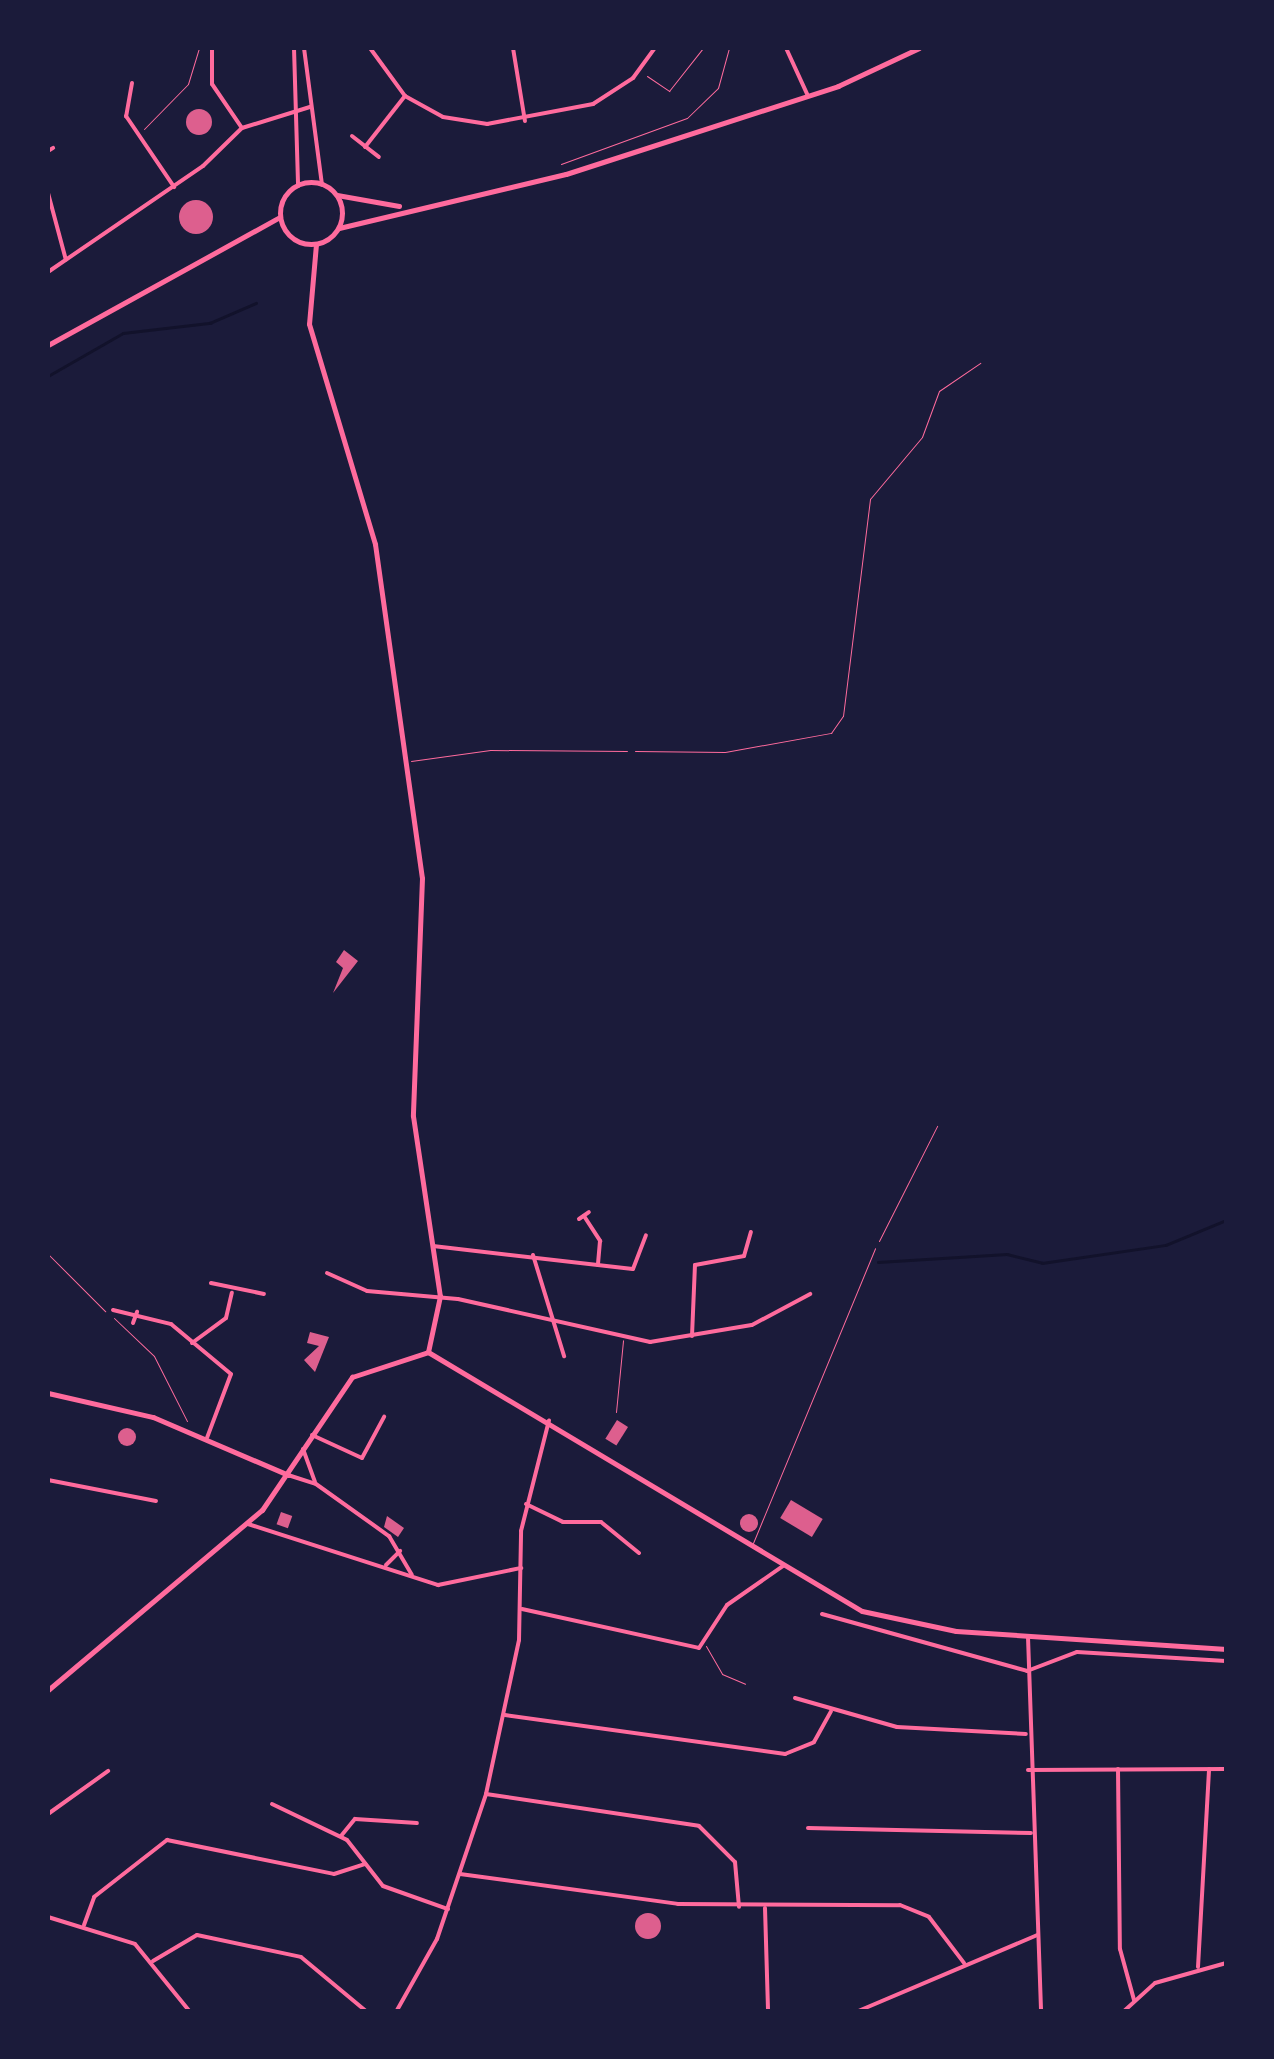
<!DOCTYPE html>
<style>
body{margin:0}
#map{position:relative;width:1274px;height:2059px;overflow:hidden;background:#1b1b3a;font-family:Ubuntu,sans-serif}
div>[style]{position:absolute}
.stream>*{height:2.5px;margin:-1.25px;padding:0 1.25px;transform-origin:1.25px;border-radius:1.25px;background:#12122b}
.building>*{inset:0;background:#dd5f8e;transform-origin:0 0}
.round{border-radius:50%}
.path>*{height:1px;margin:-0.5px;padding:0 0.5px;transform-origin:0.5px;border-radius:0.5px;background:#ff6b9d}
.service>*{height:1px;margin:-0.5px;padding:0 0.5px;transform-origin:0.5px;border-radius:0.5px;background:#ff6b9d}
.minor>*{height:4px;margin:-2px;padding:0 2px;transform-origin:2px;border-radius:2px;background:#ff6b9d}
.tertiary>*{height:4px;margin:-2px;padding:0 2px;transform-origin:2px;border-radius:2px;background:#ff6b9d}
.secondary>*{height:5px;margin:-2.5px;padding:0 2.5px;transform-origin:2.5px;border-radius:2.5px;background:#ff6b9d}
.secondary>.ring{margin:-2.5px;padding:0;box-sizing:content-box;background:none;border:5px solid #ff6b9d;border-radius:50%}
span{translate:-50% -50%;white-space:nowrap;text-align:center;line-height:1.15;-webkit-text-stroke:8px #1b1b3a;paint-order:stroke}
.frame{position:absolute;inset:0;border:50px solid #1b1b3a;pointer-events:none}
</style>
<div id="map">
<div class="stream">
<div style="left:48px;top:376px;width:86px;rotate:-29.8deg"></div>
<div style="left:123px;top:333px;width:88px;rotate:-6.6deg"></div>
<div style="left:210px;top:323px;width:50px;rotate:-23.5deg"></div>
<div style="left:878px;top:1262px;width:129px;rotate:-3.5deg"></div>
<div style="left:1007px;top:1254px;width:36px;rotate:14deg"></div>
<div style="left:1042px;top:1263px;width:125px;rotate:-8.3deg"></div>
<div style="left:1166px;top:1245px;width:65px;rotate:-22.6deg"></div>
</div>
<div class="building">
<div class="round" style="left:186px;top:109px;width:26px;height:26px"></div>
<div class="round" style="left:179px;top:200px;width:34px;height:34px"></div>
<div style="clip-path:polygon(344px 950px,358px 961px,333px 993px,343px 968px,336px 962px)"></div>
<div style="clip-path:polygon(310px 1332px,329px 1337px,315px 1372px,304px 1360px,319px 1346px,307px 1343px)"></div>
<div style="left:617px;top:1420px;width:13px;height:22px;rotate:32deg"></div>
<div class="round" style="left:118px;top:1428px;width:18px;height:18px"></div>
<div style="left:791px;top:1500px;width:37px;height:21px;rotate:31deg"></div>
<div style="left:281px;top:1512px;width:12px;height:13px;rotate:20deg"></div>
<div class="round" style="left:740px;top:1514px;width:18px;height:18px"></div>
<div style="clip-path:polygon(387px 1516px,404px 1528px,398px 1537px,384px 1527px)"></div>
<div class="round" style="left:635px;top:1913px;width:26px;height:26px"></div>
</div>
<div class="path">
<div style="left:647px;top:76px;width:27px;rotate:34deg"></div>
<div style="left:669px;top:91px;width:55px;rotate:-51.7deg"></div>
<div style="left:144px;top:129px;width:63px;rotate:-45.6deg"></div>
<div style="left:188px;top:84px;width:38px;rotate:-73deg"></div>
<div style="left:561px;top:164px;width:134px;rotate:-20.1deg"></div>
<div style="left:687px;top:118px;width:43px;rotate:-44.1deg"></div>
<div style="left:718px;top:88px;width:41px;rotate:-74.6deg"></div>
<div style="left:635px;top:751px;width:90px;rotate:0.6deg"></div>
<div style="left:725px;top:752px;width:108px;rotate:-10.2deg"></div>
<div style="left:831px;top:733px;width:21px;rotate:-55deg"></div>
<div style="left:843px;top:716px;width:219px;rotate:-82.9deg"></div>
<div style="left:870px;top:499px;width:81px;rotate:-50deg"></div>
<div style="left:922px;top:437px;width:49px;rotate:-69.7deg"></div>
<div style="left:939px;top:391px;width:50px;rotate:-34.3deg"></div>
<div style="left:879px;top:1241px;width:129px;rotate:-63.2deg"></div>
<div style="left:48px;top:1254px;width:81px;rotate:45deg"></div>
<div style="left:114px;top:1318px;width:55px;rotate:43.5deg"></div>
<div style="left:154px;top:1356px;width:73px;rotate:63.1deg"></div>
</div>
<div class="service">
<div style="left:411px;top:761px;width:80px;rotate:-7.9deg"></div>
<div style="left:490px;top:750px;width:137px;rotate:0.4deg"></div>
<div style="left:616px;top:1412px;width:72px;rotate:-84.4deg"></div>
<div style="left:753px;top:1543px;width:319px;rotate:-67.5deg"></div>
<div style="left:706px;top:1646px;width:32px;rotate:60deg"></div>
<div style="left:722px;top:1674px;width:25px;rotate:23deg"></div>
</div>
<div class="minor">
<div style="left:212px;top:48px;width:36px;rotate:90deg"></div>
<div style="left:212px;top:84px;width:53px;rotate:55.7deg"></div>
<div style="left:370px;top:48px;width:59px;rotate:53.9deg"></div>
<div style="left:405px;top:96px;width:43px;rotate:28.9deg"></div>
<div style="left:443px;top:117px;width:45px;rotate:9deg"></div>
<div style="left:487px;top:124px;width:108px;rotate:-10.7deg"></div>
<div style="left:593px;top:104px;width:48px;rotate:-33deg"></div>
<div style="left:633px;top:78px;width:37px;rotate:-54deg"></div>
<div style="left:513px;top:48px;width:74px;rotate:80.7deg"></div>
<div style="left:786px;top:48px;width:53px;rotate:65.4deg"></div>
<div style="left:132px;top:83px;width:34px;rotate:100deg"></div>
<div style="left:126px;top:116px;width:86px;rotate:55.9deg"></div>
<div style="left:352px;top:136px;width:34px;rotate:38deg"></div>
<div style="left:365px;top:147px;width:65px;rotate:-51.9deg"></div>
<div style="left:48px;top:151px;width:6px;rotate:-31deg"></div>
<div style="left:48px;top:193px;width:69px;rotate:75deg"></div>
<div style="left:48px;top:272px;width:188px;rotate:-34.4deg"></div>
<div style="left:203px;top:166px;width:54px;rotate:-44.3deg"></div>
<div style="left:242px;top:128px;width:71px;rotate:-17.2deg"></div>
<div style="left:584px;top:1216px;width:30px;rotate:57deg"></div>
<div style="left:600px;top:1241px;width:24px;rotate:95deg"></div>
<div style="left:579px;top:1219px;width:12px;rotate:-35deg"></div>
<div style="left:433px;top:1246px;width:201px;rotate:6.6deg"></div>
<div style="left:633px;top:1269px;width:36px;rotate:-69deg"></div>
<div style="left:533px;top:1255px;width:106px;rotate:72.9deg"></div>
<div style="left:327px;top:1273px;width:44px;rotate:24.2deg"></div>
<div style="left:367px;top:1291px;width:91px;rotate:5deg"></div>
<div style="left:458px;top:1299px;width:197px;rotate:12.6deg"></div>
<div style="left:650px;top:1342px;width:103px;rotate:-9.5deg"></div>
<div style="left:752px;top:1325px;width:66px;rotate:-28.1deg"></div>
<div style="left:211px;top:1283px;width:54px;rotate:11.7deg"></div>
<div style="left:113px;top:1310px;width:60px;rotate:13.6deg"></div>
<div style="left:171px;top:1324px;width:78px;rotate:39.8deg"></div>
<div style="left:231px;top:1374px;width:68px;rotate:110.6deg"></div>
<div style="left:133px;top:1323px;width:12px;rotate:-70deg"></div>
<div style="left:692px;top:1336px;width:71px;rotate:-87.6deg"></div>
<div style="left:695px;top:1265px;width:50px;rotate:-10.4deg"></div>
<div style="left:744px;top:1256px;width:25px;rotate:-74deg"></div>
<div style="left:192px;top:1343px;width:42px;rotate:-36.3deg"></div>
<div style="left:226px;top:1318px;width:26px;rotate:-77deg"></div>
<div style="left:312px;top:1435px;width:55px;rotate:24.7deg"></div>
<div style="left:362px;top:1458px;width:47px;rotate:-61.8deg"></div>
<div style="left:303px;top:1449px;width:35px;rotate:70deg"></div>
<div style="left:288px;top:1475px;width:29px;rotate:18deg"></div>
<div style="left:316px;top:1484px;width:90px;rotate:35.5deg"></div>
<div style="left:389px;top:1536px;width:45px;rotate:59.5deg"></div>
<div style="left:48px;top:1480px;width:110px;rotate:11deg"></div>
<div style="left:526px;top:1504px;width:41px;rotate:25.9deg"></div>
<div style="left:563px;top:1522px;width:38px"></div>
<div style="left:601px;top:1522px;width:49px;rotate:39.2deg"></div>
<div style="left:248px;top:1524px;width:200px;rotate:17.8deg"></div>
<div style="left:438px;top:1585px;width:85px;rotate:-11.6deg"></div>
<div style="left:386px;top:1565px;width:20px;rotate:-45deg"></div>
<div style="left:522px;top:1609px;width:181px;rotate:12.4deg"></div>
<div style="left:699px;top:1648px;width:51px;rotate:-56.9deg"></div>
<div style="left:727px;top:1605px;width:68px;rotate:-34.9deg"></div>
<div style="left:822px;top:1614px;width:213px;rotate:15.5deg"></div>
<div style="left:1027px;top:1671px;width:53px;rotate:-20.8deg"></div>
<div style="left:1077px;top:1652px;width:149px;rotate:3.5deg"></div>
<div style="left:1028px;top:1637px;width:375px;rotate:88deg"></div>
<div style="left:795px;top:1698px;width:106px;rotate:15.9deg"></div>
<div style="left:897px;top:1727px;width:129px;rotate:3.1deg"></div>
<div style="left:505px;top:1715px;width:283px;rotate:7.9deg"></div>
<div style="left:785px;top:1754px;width:31px;rotate:-22deg"></div>
<div style="left:814px;top:1742px;width:35px;rotate:-61deg"></div>
<div style="left:1118px;top:1769px;width:180px;rotate:89.4deg"></div>
<div style="left:1120px;top:1949px;width:53px;rotate:74.6deg"></div>
<div style="left:1028px;top:1770px;width:198px;rotate:-0.3deg"></div>
<div style="left:486px;top:1794px;width:215px;rotate:8.5deg"></div>
<div style="left:699px;top:1826px;width:51px;rotate:45deg"></div>
<div style="left:735px;top:1862px;width:45px;rotate:84.9deg"></div>
<div style="left:272px;top:1804px;width:83px;rotate:25.6deg"></div>
<div style="left:347px;top:1840px;width:58px;rotate:52deg"></div>
<div style="left:383px;top:1886px;width:69px;rotate:19.5deg"></div>
<div style="left:48px;top:1814px;width:74px;rotate:-35.6deg"></div>
<div style="left:808px;top:1828px;width:223px;rotate:1.3deg"></div>
<div style="left:341px;top:1836px;width:22px;rotate:-51deg"></div>
<div style="left:355px;top:1819px;width:62px;rotate:3.7deg"></div>
<div style="left:460px;top:1874px;width:220px;rotate:7.8deg"></div>
<div style="left:678px;top:1904px;width:222px;rotate:0.3deg"></div>
<div style="left:900px;top:1905px;width:31px;rotate:22deg"></div>
<div style="left:929px;top:1917px;width:58px;rotate:52.7deg"></div>
<div style="left:765px;top:1908px;width:104px;rotate:88.3deg"></div>
<div style="left:48px;top:1917px;width:91px;rotate:17.2deg"></div>
<div style="left:135px;top:1944px;width:87px;rotate:51deg"></div>
<div style="left:84px;top:1925px;width:30px;rotate:-70deg"></div>
<div style="left:94px;top:1897px;width:93px;rotate:-38deg"></div>
<div style="left:167px;top:1840px;width:170px;rotate:11.5deg"></div>
<div style="left:334px;top:1874px;width:33px;rotate:-18deg"></div>
<div style="left:153px;top:1961px;width:51px;rotate:-30.6deg"></div>
<div style="left:197px;top:1935px;width:106px;rotate:11.9deg"></div>
<div style="left:301px;top:1957px;width:86px;rotate:39.8deg"></div>
<div style="left:1198px;top:1967px;width:198px;rotate:-86.8deg"></div>
<div style="left:48px;top:2011px;width:3px;rotate:18deg"></div>
<div style="left:396px;top:2012px;width:84px;rotate:-60.7deg"></div>
<div style="left:437px;top:1939px;width:153px;rotate:-71.3deg"></div>
<div style="left:486px;top:1794px;width:157px;rotate:-77.9deg"></div>
<div style="left:519px;top:1640px;width:109px;rotate:-88.9deg"></div>
<div style="left:521px;top:1531px;width:114px;rotate:-75.8deg"></div>
<div style="left:856px;top:2012px;width:197px;rotate:-23deg"></div>
<div style="left:1123px;top:2012px;width:43px;rotate:-42.2deg"></div>
<div style="left:1155px;top:1983px;width:74px;rotate:-15.7deg"></div>
</div>
<div class="tertiary">
<div style="left:294px;top:48px;width:138px;rotate:88.3deg"></div>
<div style="left:304px;top:48px;width:138px;rotate:82.5deg"></div>
</div>
<div class="secondary">
<div class="ring" style="left:280px;top:182px;width:57px;height:57px"></div>
<div style="left:337px;top:195px;width:63px;rotate:10.1deg"></div>
<div style="left:339px;top:228px;width:233px;rotate:-13.4deg"></div>
<div style="left:566px;top:174px;width:286px;rotate:-17.9deg"></div>
<div style="left:838px;top:86px;width:89px;rotate:-25.1deg"></div>
<div style="left:316px;top:244px;width:80px;rotate:95deg"></div>
<div style="left:309px;top:324px;width:230px;rotate:73.3deg"></div>
<div style="left:375px;top:544px;width:337px;rotate:82deg"></div>
<div style="left:422px;top:878px;width:238px;rotate:92.2deg"></div>
<div style="left:413px;top:1116px;width:182px;rotate:81.5deg"></div>
<div style="left:440px;top:1296px;width:57px;rotate:102.1deg"></div>
<div style="left:48px;top:345px;width:265px;rotate:-28.9deg"></div>
<div style="left:48px;top:1393px;width:108px;rotate:12.9deg"></div>
<div style="left:153px;top:1417px;width:147px;rotate:23.2deg"></div>
<div style="left:48px;top:1690px;width:280px;rotate:-40.1deg"></div>
<div style="left:262px;top:1510px;width:161px;rotate:-55.9deg"></div>
<div style="left:352px;top:1377px;width:80px;rotate:-18.2deg"></div>
<div style="left:428px;top:1352px;width:505px;rotate:30.83deg"></div>
<div style="left:862px;top:1611px;width:96px;rotate:12deg"></div>
<div style="left:956px;top:1631px;width:271px;rotate:3.8deg"></div>
</div>
<div class="frame"></div>
</div>
